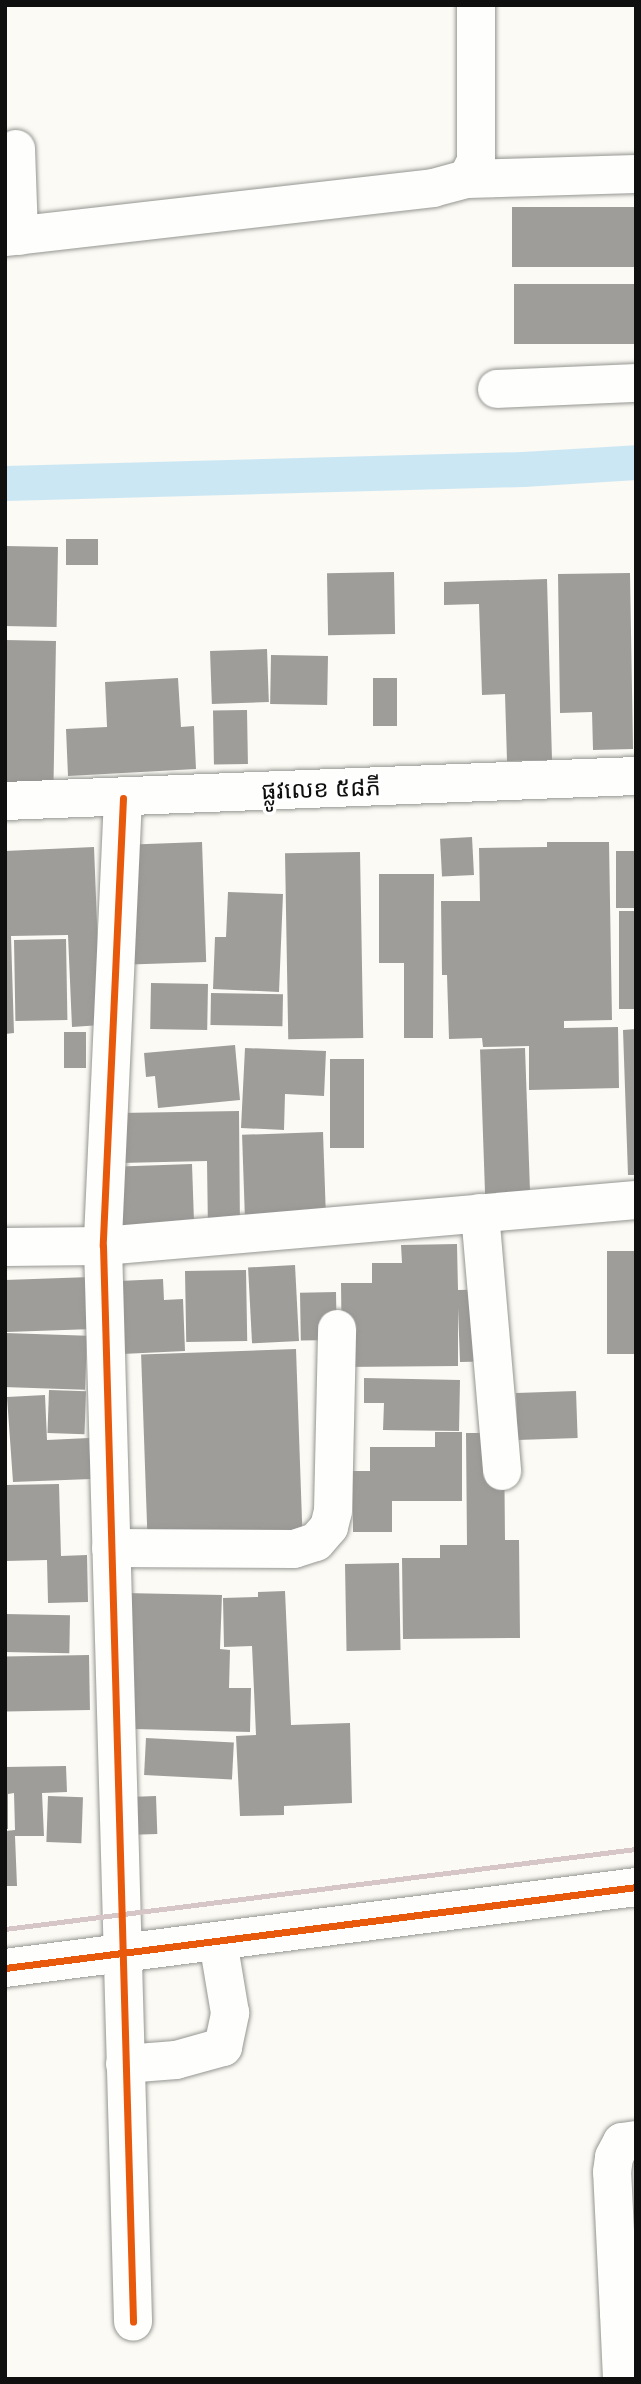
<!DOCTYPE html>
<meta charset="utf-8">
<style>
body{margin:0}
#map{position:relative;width:641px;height:2384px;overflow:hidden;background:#fbfaf4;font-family:Lora,"Noto Sans Khmer",serif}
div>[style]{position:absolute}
.canal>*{height:35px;margin:-17.5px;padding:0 17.5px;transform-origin:17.5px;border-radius:17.5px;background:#cce7f4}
.building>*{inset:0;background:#9f9d9a;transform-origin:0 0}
.roads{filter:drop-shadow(0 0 2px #959592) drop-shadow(0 0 2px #959592)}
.minor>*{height:38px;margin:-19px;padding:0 19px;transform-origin:19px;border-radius:19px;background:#fefefd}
.rail>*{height:5px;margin:-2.5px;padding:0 2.5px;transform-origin:2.5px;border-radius:2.5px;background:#d7c6c7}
.cycleway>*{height:7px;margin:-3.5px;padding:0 3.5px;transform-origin:3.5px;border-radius:3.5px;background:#e8590c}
span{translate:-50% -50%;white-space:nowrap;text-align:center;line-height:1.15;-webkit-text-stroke:7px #fff;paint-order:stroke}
.street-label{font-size:24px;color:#0f0f0f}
.frame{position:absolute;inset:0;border:7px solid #0f0f0f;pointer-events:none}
</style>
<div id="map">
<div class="canal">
<div style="left:5px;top:483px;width:518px;rotate:-1.55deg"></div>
<div style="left:523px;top:469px;width:113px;rotate:-3.5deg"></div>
</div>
<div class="building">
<div style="left:636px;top:207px;width:60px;height:124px;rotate:90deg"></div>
<div style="left:636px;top:284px;width:60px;height:122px;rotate:90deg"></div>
<div style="left:98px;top:539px;width:26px;height:32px;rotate:90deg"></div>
<div style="left:5px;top:546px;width:53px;height:80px;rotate:1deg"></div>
<div style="left:394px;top:572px;width:62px;height:67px;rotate:89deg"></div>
<div style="clip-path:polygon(630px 573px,633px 749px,593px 750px,592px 712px,560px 713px,558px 574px)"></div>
<div style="clip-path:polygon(547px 579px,552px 760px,507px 761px,505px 694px,482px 695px,479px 604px,444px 605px,444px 582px)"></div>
<div style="left:5px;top:640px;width:51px;height:152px;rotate:1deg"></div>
<div style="left:267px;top:649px;width:53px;height:57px;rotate:88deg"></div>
<div style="left:271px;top:655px;width:57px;height:49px;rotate:1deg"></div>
<div style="clip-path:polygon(178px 678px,181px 727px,194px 726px,196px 769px,68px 776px,66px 729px,107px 727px,105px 682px)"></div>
<div style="left:373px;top:678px;width:24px;height:48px"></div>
<div style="left:247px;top:710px;width:54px;height:34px;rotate:89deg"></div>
<div style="left:472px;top:837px;width:38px;height:32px;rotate:87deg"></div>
<div style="left:202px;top:842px;width:120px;height:76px;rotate:88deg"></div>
<div style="clip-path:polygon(547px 842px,609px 842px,612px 1020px,564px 1021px,564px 1028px,618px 1027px,619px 1088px,529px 1090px,529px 1046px,483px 1047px,482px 1038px,449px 1039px,447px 975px,442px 975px,441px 901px,480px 901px,479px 848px,547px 847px)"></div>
<div style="clip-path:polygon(94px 847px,101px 1025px,72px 1027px,68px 935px,11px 936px,14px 1033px,5px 1034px,5px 851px)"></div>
<div style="left:636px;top:851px;width:57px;height:20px;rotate:90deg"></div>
<div style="left:360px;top:852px;width:186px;height:75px;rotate:89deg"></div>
<div style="clip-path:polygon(379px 874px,434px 874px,433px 1038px,404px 1038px,404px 963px,379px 963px)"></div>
<div style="clip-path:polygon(228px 892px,283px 894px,279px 992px,213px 989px,215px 937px,226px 937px)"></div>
<div style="left:619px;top:911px;width:17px;height:98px"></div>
<div style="left:66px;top:939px;width:81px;height:52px;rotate:89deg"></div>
<div style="left:151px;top:983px;width:57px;height:46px;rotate:1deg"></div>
<div style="left:211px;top:993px;width:72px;height:32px;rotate:1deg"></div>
<div style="clip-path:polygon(636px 1029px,636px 1175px,628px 1175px,623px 1030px)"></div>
<div style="left:64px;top:1032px;width:22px;height:36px"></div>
<div style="clip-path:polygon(235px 1045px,240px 1100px,158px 1108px,155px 1076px,146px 1077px,144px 1053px)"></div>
<div style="clip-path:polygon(245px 1048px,326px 1051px,324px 1096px,285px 1094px,284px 1130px,241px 1128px)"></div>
<div style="left:525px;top:1048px;width:151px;height:45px;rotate:88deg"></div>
<div style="left:330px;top:1059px;width:34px;height:89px"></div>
<div style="clip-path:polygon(239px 1111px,240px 1231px,208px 1232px,207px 1161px,120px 1163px,119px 1113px)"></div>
<div style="left:323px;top:1132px;width:89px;height:81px;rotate:88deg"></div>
<div style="left:192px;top:1164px;width:80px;height:78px;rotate:88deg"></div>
<div style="clip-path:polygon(457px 1244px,458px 1290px,503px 1289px,505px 1361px,460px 1362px,458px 1308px,458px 1366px,342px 1367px,341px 1283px,372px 1283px,372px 1263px,402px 1263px,401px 1245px)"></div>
<div style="left:607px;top:1251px;width:29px;height:103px"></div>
<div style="left:295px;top:1265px;width:76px;height:47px;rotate:87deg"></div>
<div style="left:246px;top:1270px;width:71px;height:61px;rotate:89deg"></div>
<div style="left:91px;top:1277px;width:52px;height:86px;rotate:88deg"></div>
<div style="clip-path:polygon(163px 1279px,164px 1300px,183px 1299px,185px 1351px,122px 1354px,119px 1281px)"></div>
<div style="left:336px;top:1292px;width:48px;height:36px;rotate:89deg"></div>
<div style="left:5px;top:1333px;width:82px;height:54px;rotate:2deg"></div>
<div style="left:296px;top:1349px;width:207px;height:155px;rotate:88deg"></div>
<div style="clip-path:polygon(364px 1378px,460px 1380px,459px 1431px,383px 1430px,384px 1403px,364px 1403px)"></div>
<div style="left:49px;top:1390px;width:37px;height:43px;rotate:2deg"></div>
<div style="left:576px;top:1391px;width:47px;height:60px;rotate:88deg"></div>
<div style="clip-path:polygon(45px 1395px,47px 1440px,89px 1438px,91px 1479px,13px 1482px,7px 1397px)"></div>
<div style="clip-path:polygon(435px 1432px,462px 1432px,462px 1501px,392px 1501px,392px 1532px,353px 1532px,353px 1471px,370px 1471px,370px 1447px,435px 1447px)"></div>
<div style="clip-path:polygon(466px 1433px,504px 1433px,505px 1540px,519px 1540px,520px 1638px,403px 1639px,402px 1558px,440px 1558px,440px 1545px,467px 1545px)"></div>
<div style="clip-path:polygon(59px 1484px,61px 1556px,87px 1555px,88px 1602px,48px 1603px,47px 1560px,5px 1561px,5px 1485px)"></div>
<div style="left:399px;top:1563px;width:87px;height:54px;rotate:89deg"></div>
<div style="clip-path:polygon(285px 1591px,291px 1725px,350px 1723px,352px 1803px,284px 1806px,284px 1815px,240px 1816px,236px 1736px,256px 1735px,252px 1646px,224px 1647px,223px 1598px,258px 1597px,258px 1592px)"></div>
<div style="clip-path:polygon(124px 1593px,222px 1595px,220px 1649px,230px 1650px,229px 1688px,251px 1688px,250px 1732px,134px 1729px)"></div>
<div style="left:5px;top:1614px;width:65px;height:38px;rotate:1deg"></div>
<div style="left:89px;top:1655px;width:55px;height:84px;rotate:89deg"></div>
<div style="left:146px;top:1738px;width:88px;height:37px;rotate:3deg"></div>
<div style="clip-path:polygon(66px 1766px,67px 1792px,42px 1793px,44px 1836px,15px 1836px,17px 1886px,5px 1886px,5px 1831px,15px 1830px,14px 1793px,8px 1794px,8px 1829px,5px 1829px,5px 1767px)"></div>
<div style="left:48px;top:1796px;width:35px;height:46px;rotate:2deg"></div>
<div style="left:156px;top:1796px;width:38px;height:47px;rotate:88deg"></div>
</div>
<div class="roads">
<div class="minor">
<div style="left:16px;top:149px;width:87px;rotate:88deg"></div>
<div style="left:467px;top:179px;width:20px;rotate:-63deg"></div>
<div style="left:476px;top:161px;width:156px;rotate:-90deg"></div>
<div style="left:5px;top:237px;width:431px;rotate:-6.5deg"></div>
<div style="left:433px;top:188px;width:35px;rotate:-15deg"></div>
<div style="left:467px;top:179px;width:169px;rotate:-1.7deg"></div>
<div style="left:497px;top:389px;width:139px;rotate:-2.5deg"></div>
<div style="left:123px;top:798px;width:448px;rotate:92.6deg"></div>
<div style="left:103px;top:1246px;width:1076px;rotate:88.4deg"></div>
<div style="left:5px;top:801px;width:631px;rotate:-2.27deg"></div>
<div style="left:480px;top:1213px;width:259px;rotate:85.1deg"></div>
<div style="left:5px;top:1247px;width:98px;rotate:-0.6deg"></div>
<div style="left:103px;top:1246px;width:535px;rotate:-4.93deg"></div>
<div style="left:111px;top:1548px;width:183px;rotate:0.3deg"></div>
<div style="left:294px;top:1549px;width:23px;rotate:-18deg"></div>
<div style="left:316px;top:1542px;width:20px;rotate:-49deg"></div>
<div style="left:329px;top:1527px;width:16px;rotate:-76deg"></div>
<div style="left:333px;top:1511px;width:182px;rotate:-88.7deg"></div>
<div style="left:5px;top:1968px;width:636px;rotate:-7.31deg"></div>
<div style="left:125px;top:2064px;width:51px;rotate:-4.5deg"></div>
<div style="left:176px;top:2060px;width:49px;rotate:-15.5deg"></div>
<div style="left:223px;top:2047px;width:35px;rotate:-78deg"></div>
<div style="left:230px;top:2013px;width:73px;rotate:-99.5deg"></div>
<div style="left:619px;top:2313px;width:141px;rotate:-92.8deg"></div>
<div style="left:612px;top:2172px;width:15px;rotate:-82deg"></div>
<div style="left:614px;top:2157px;width:17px;rotate:-62deg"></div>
<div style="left:622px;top:2142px;width:14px;rotate:-8deg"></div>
<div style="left:622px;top:2379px;width:66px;rotate:-92.6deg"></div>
<div style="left:619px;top:2313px;width:17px;rotate:-3deg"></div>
</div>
</div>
<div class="rail">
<div style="left:5px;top:1929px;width:636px;rotate:-7.23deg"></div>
</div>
<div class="cycleway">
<div style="left:123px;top:798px;width:448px;rotate:92.6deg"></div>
<div style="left:103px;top:1246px;width:1076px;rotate:88.4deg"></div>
<div style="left:5px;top:1968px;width:636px;rotate:-7.31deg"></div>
</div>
<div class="street-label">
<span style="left:321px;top:789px;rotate:-2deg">ផ្លូវលេខ ៥៨ភី</span>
</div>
<div class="frame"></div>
</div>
